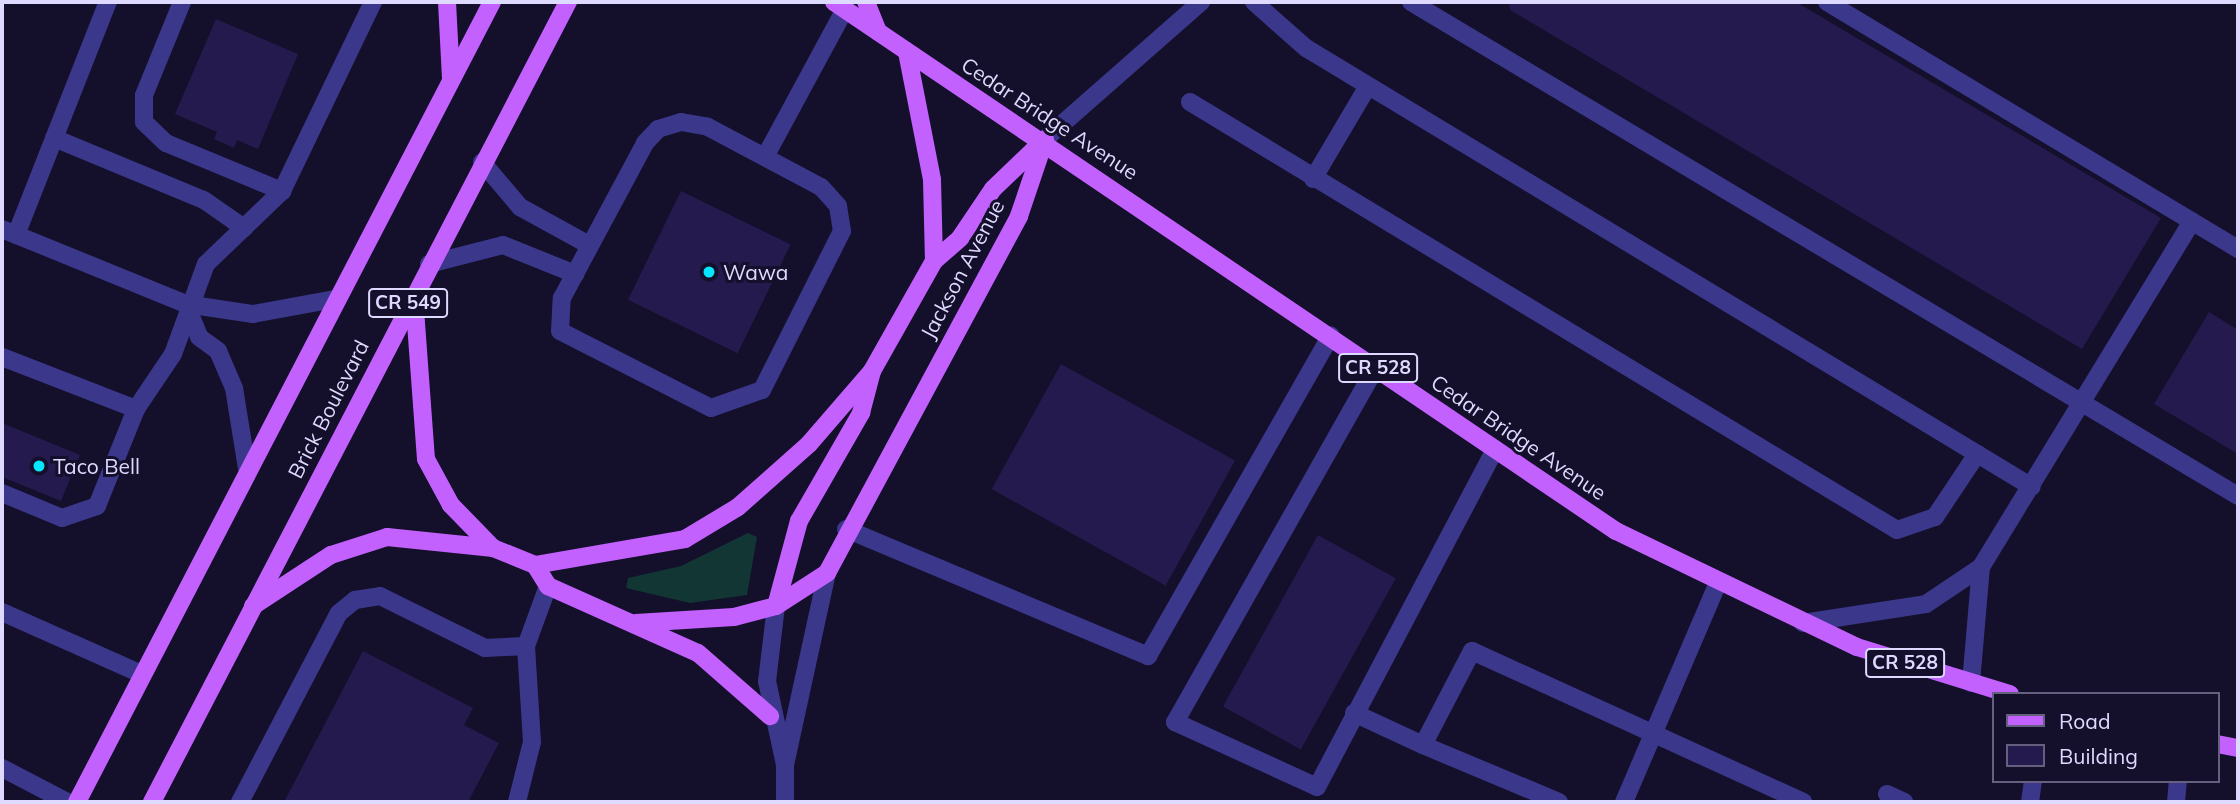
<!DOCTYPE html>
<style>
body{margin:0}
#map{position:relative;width:2240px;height:804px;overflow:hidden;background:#140f2b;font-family:Mulish,sans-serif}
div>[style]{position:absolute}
.green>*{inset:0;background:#123634}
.building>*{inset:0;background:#251a4d;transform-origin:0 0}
.service>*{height:18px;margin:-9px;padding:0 9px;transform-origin:9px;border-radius:9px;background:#3b388c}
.minor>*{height:18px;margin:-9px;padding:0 9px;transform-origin:9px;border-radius:9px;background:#3b388c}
.tertiary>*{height:18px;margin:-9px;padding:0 9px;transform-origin:9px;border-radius:9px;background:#3b388c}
.primary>*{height:18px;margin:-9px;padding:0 9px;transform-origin:9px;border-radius:9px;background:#c361ff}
.dots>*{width:19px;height:19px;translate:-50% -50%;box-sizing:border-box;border:4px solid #140f2b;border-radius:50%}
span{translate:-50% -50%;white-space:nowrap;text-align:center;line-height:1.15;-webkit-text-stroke:6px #140f2b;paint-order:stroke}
.shield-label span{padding:2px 5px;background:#140f2b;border:2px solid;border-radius:5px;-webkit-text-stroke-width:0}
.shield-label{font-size:19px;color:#dedaff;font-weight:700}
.street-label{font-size:21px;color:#dedaff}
.poi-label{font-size:21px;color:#dedaff}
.left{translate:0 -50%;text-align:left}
.frame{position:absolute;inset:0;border:4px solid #dedaff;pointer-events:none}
.legend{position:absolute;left:1992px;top:692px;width:228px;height:91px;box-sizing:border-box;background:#140f2b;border:2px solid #656080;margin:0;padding:9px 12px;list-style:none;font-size:21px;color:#dedaff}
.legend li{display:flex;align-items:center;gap:14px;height:35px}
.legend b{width:35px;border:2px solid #656080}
</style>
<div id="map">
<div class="green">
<div style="clip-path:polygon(748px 533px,757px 537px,747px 595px,690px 603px,626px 588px,628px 578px,681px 566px)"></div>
</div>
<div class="building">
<div style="clip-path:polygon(1509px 2px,1796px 2px,2161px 218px,2082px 349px,1510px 10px)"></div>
<div style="clip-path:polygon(216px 19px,298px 54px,258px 149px,237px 140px,234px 148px,214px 139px,217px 132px,175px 114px)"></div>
<div style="left:681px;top:191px;width:122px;height:121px;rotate:26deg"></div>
<div style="clip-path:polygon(2209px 312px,2238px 330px,2238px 454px,2154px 404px)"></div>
<div style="left:1061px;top:364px;width:199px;height:143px;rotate:29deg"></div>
<div style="clip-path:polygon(2px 423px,80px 455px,61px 501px,2px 477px)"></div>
<div style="left:1318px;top:535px;width:89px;height:196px;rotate:29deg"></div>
<div style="clip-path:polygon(363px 651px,473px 708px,464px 725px,499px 743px,468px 802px,284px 802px)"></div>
</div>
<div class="service">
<div style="left:182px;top:2px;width:100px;rotate:112.2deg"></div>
<div style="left:144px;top:95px;width:27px;rotate:90deg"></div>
<div style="left:144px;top:122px;width:30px;rotate:44deg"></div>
<div style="left:166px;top:143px;width:126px;rotate:22.5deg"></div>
<div style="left:1254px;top:2px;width:69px;rotate:41.5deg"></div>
<div style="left:1306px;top:48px;width:848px;rotate:31.16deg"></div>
<div style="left:1411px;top:2px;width:963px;rotate:30.85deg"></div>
<div style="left:1827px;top:2px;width:480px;rotate:31deg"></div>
<div style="left:1190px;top:102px;width:826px;rotate:31.19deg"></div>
<div style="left:1897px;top:530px;width:40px;rotate:-18.9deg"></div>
<div style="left:1935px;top:517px;width:76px;rotate:-56.3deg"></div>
<div style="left:681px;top:122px;width:27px;rotate:10deg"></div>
<div style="left:708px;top:127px;width:128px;rotate:28deg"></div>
<div style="left:821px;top:187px;width:25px;rotate:48deg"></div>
<div style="left:838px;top:206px;width:25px;rotate:81deg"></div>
<div style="left:842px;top:231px;width:178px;rotate:116.7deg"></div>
<div style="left:762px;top:390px;width:54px;rotate:160.6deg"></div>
<div style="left:711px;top:408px;width:169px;rotate:-153deg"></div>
<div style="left:560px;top:331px;width:33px;rotate:-87deg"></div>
<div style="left:562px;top:298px;width:176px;rotate:-61.8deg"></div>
<div style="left:645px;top:143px;width:19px;rotate:-47deg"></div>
<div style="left:658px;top:129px;width:24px;rotate:-17deg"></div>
<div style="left:54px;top:138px;width:162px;rotate:22.5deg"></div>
<div style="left:204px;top:200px;width:49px;rotate:35deg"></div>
<div style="left:1045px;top:139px;width:208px;rotate:-41.3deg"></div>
<div style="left:765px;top:157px;width:168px;rotate:-61.6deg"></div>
<div style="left:482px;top:162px;width:59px;rotate:49.8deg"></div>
<div style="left:520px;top:207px;width:79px;rotate:28.8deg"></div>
<div style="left:1313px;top:179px;width:108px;rotate:-59.4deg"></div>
<div style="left:2px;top:229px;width:199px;rotate:22.2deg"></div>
<div style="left:186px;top:304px;width:68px;rotate:8.5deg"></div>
<div style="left:253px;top:314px;width:83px;rotate:-10.4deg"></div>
<div style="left:16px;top:235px;width:251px;rotate:-68.5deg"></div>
<div style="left:429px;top:264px;width:76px;rotate:-14.4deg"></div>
<div style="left:503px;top:245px;width:78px;rotate:21.9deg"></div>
<div style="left:186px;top:304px;width:35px;rotate:68deg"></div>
<div style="left:199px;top:337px;width:24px;rotate:36deg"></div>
<div style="left:218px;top:351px;width:40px;rotate:66.6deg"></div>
<div style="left:234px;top:388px;width:81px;rotate:80.8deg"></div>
<div style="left:2px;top:357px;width:144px;rotate:21.2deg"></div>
<div style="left:1376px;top:367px;width:408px;rotate:119.5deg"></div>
<div style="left:1175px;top:722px;width:156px;rotate:24.6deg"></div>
<div style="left:1317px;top:787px;width:382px;rotate:-62.2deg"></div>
<div style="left:2px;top:493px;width:65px;rotate:22.6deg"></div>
<div style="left:62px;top:518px;width:37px;rotate:-19deg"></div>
<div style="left:97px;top:506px;width:105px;rotate:-68.1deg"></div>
<div style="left:136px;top:409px;width:66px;rotate:-56.1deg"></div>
<div style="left:173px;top:354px;width:96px;rotate:-69.9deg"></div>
<div style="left:206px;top:264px;width:105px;rotate:-43.8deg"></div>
<div style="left:282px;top:191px;width:210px;rotate:-64.3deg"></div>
<div style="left:846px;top:529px;width:328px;rotate:22.8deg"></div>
<div style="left:1148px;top:656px;width:369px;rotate:-60.3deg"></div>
<div style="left:1803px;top:623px;width:124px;rotate:-8.8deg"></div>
<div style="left:1926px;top:604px;width:66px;rotate:-33.9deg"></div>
<div style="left:1981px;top:567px;width:405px;rotate:-58.6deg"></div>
<div style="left:1971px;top:683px;width:116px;rotate:-85.1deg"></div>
<div style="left:1354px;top:713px;width:76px;rotate:24.9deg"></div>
<div style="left:2px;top:768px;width:73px;rotate:27.6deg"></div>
<div style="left:1887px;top:794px;width:19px;rotate:25deg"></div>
<div style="left:240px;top:802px;width:213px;rotate:-62.4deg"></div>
<div style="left:339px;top:613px;width:21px;rotate:-39deg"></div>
<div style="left:355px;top:600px;width:25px;rotate:-9deg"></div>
<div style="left:380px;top:596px;width:117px;rotate:26.3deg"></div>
<div style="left:485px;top:648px;width:41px;rotate:-2.8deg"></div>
<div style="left:517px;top:802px;width:62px;rotate:-76deg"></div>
<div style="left:532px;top:742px;width:96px;rotate:-93.6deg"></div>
<div style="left:526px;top:646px;width:64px;rotate:-69.9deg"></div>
<div style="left:1559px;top:802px;width:147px;rotate:-157.3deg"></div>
<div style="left:1423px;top:745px;width:106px;rotate:-62.5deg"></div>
<div style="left:1472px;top:651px;width:364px;rotate:24.5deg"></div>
<div style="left:1624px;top:802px;width:238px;rotate:-66.8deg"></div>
<div style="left:2030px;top:802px;width:21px;rotate:-82deg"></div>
<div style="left:2176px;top:802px;width:21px;rotate:-85deg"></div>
</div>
<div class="minor">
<div style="left:776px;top:606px;width:76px;rotate:96.8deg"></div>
<div style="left:767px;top:681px;width:86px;rotate:77.9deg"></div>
<div style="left:785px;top:802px;width:37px;rotate:-90deg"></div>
<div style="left:785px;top:765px;width:197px;rotate:-77.7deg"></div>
</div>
<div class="tertiary">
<div style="left:2px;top:612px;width:152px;rotate:24deg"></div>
</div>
<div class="primary">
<div style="left:447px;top:2px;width:76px;rotate:87deg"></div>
<div style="left:834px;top:2px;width:944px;rotate:34.08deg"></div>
<div style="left:1616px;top:531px;width:267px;rotate:25.7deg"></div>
<div style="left:1857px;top:647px;width:160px;rotate:17.1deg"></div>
<div style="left:866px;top:2px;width:32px;rotate:68deg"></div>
<div style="left:907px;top:52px;width:130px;rotate:78.9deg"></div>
<div style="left:932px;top:180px;width:81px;rotate:88.6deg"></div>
<div style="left:414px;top:296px;width:163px;rotate:85.8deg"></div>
<div style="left:426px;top:459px;width:52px;rotate:61.5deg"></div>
<div style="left:451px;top:505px;width:60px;rotate:45.7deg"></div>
<div style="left:535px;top:565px;width:25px;rotate:58deg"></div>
<div style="left:548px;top:586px;width:164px;rotate:24.1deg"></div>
<div style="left:698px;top:653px;width:96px;rotate:41.2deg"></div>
<div style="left:253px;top:606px;width:93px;rotate:-33.2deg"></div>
<div style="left:331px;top:555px;width:59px;rotate:-17.8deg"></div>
<div style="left:387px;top:537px;width:107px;rotate:5.9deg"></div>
<div style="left:493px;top:548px;width:45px;rotate:22deg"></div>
<div style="left:535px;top:565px;width:152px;rotate:-9.8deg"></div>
<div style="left:685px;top:539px;width:62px;rotate:-31.1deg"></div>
<div style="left:738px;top:507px;width:95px;rotate:-41.6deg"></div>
<div style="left:809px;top:444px;width:96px;rotate:-49.2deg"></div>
<div style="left:776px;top:606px;width:88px;rotate:-74.9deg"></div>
<div style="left:799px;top:521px;width:125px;rotate:-60.1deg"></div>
<div style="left:861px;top:413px;width:43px;rotate:-75.3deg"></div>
<div style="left:872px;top:371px;width:126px;rotate:-60.6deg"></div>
<div style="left:934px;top:261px;width:35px;rotate:-41deg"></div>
<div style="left:960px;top:238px;width:59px;rotate:-56deg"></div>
<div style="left:993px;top:189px;width:68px;rotate:-43.8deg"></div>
<div style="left:636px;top:623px;width:98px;rotate:-3.5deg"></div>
<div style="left:734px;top:617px;width:43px;rotate:-14.7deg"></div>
<div style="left:776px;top:606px;width:61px;rotate:-32.9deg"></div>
<div style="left:827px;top:573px;width:405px;rotate:-61.7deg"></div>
<div style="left:1019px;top:216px;width:81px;rotate:-71.3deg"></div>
<div style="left:2217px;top:744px;width:21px;rotate:11deg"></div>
<div style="left:77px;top:802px;width:901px;rotate:-62.58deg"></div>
<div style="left:152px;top:802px;width:902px;rotate:-62.53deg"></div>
</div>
<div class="dots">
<div style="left:709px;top:272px;background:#06e7ff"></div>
<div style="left:39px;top:466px;background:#06e7ff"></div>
</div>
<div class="shield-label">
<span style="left:408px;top:303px">CR 549</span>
<span style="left:1378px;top:368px">CR 528</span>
<span style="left:1905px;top:663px">CR 528</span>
</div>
<div class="street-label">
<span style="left:1050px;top:118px;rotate:33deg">Cedar Bridge Avenue</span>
<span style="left:962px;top:269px;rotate:-62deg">Jackson Avenue</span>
<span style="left:328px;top:409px;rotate:-63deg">Brick Boulevard</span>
<span style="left:1519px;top:437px;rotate:34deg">Cedar Bridge Avenue</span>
</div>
<div class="poi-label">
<span class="left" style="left:723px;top:272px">Wawa</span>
<span class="left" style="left:53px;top:466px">Taco Bell</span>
</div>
<div class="frame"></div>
<ul class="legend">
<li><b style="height:9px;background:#c361ff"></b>Road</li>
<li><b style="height:19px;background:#251a4d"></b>Building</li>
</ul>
</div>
